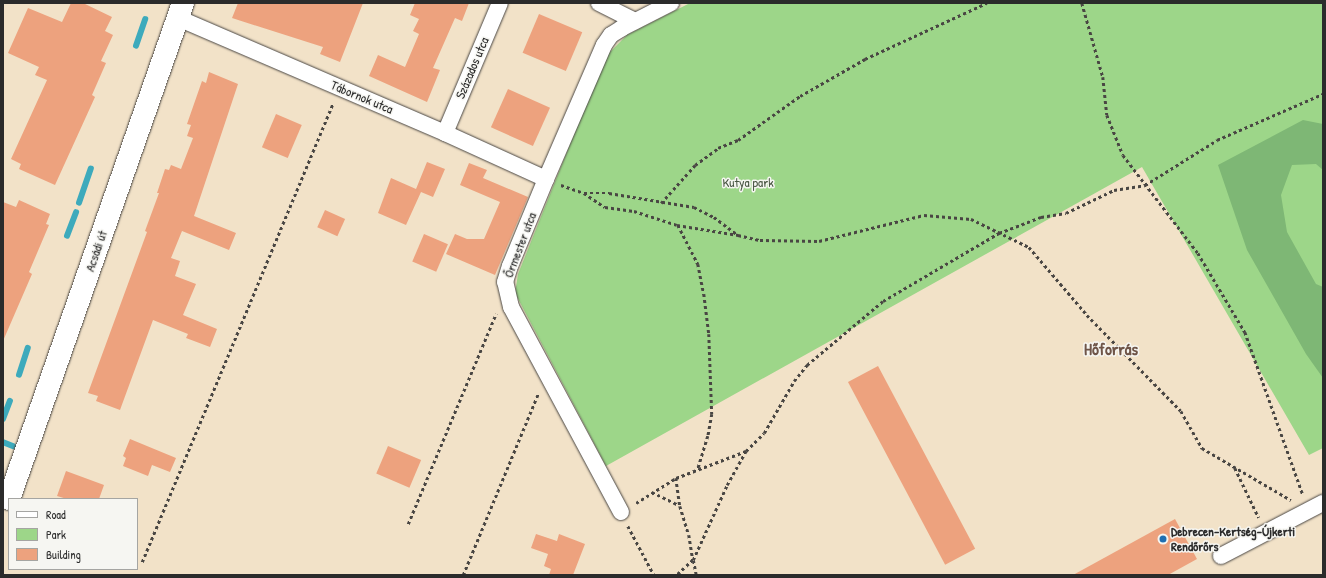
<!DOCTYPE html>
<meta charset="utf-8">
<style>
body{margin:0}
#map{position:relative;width:1326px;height:578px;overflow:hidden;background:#f2e2c8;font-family:"Patrick Hand",sans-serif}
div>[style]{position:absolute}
.green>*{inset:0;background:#9dd689}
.forest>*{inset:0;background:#7eb775}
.stream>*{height:5.5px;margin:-2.75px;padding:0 2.75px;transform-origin:2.75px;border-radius:2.75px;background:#3daabc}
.building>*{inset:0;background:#eda27e;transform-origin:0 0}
.path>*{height:2.5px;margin-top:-1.25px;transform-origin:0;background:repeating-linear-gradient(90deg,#494643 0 3px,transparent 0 6px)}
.roads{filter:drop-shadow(0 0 1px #494643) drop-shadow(0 0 1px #494643)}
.minor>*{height:16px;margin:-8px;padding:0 8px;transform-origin:8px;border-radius:8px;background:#fff}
.secondary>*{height:22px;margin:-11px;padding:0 11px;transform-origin:11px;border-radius:11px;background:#fff}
.dots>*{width:11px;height:11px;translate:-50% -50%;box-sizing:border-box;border:2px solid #f6f6f2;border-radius:50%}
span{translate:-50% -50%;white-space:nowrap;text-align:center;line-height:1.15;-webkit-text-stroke:3px #f6f6f2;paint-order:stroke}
.street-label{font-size:13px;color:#2b2b2b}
.park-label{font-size:13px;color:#485642}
.poi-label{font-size:13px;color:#2b2b2b;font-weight:700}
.left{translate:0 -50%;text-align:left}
.district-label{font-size:17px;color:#6f5548;font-weight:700}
.frame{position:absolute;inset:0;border:4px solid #2b2b2b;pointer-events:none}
.legend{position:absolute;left:8px;top:498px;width:130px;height:72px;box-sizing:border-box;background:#f6f6f2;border:1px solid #a5a5a2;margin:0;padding:5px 7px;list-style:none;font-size:12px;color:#2b2b2b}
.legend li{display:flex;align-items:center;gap:8px;height:20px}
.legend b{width:20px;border:1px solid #a5a5a2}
</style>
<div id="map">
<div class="green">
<div style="clip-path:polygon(690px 3px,1323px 3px,1323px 448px,1309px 455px,1142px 167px,606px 466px,515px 293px,518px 274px,605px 57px,627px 35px)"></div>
</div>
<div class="forest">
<div style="clip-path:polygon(1303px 120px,1323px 124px,1323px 170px,1316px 164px,1292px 165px,1281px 195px,1287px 232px,1316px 284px,1323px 287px,1323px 378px,1306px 354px,1247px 250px,1218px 165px)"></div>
</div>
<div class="stream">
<div style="left:136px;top:46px;width:28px;rotate:-71deg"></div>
<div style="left:79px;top:203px;width:36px;rotate:-71deg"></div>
<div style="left:67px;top:236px;width:25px;rotate:-69deg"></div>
<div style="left:19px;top:375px;width:28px;rotate:-72deg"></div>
<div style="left:3px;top:419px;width:19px;rotate:-69deg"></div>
<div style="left:3px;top:442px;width:11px;rotate:22deg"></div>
</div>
<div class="building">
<div style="clip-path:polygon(71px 3px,83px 3px,112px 17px,105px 31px,113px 35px,101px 61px,106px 63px,92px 95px,95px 97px,55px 185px,19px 169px,21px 164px,11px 159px,47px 80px,35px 75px,39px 67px,8px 53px,28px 8px,62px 22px)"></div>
<div style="clip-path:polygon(238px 3px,363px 3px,340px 62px,320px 54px,323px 47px,232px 18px)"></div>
<div style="clip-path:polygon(415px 3px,469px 3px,462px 21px,455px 18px,433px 68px,440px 70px,427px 102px,369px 76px,378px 55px,405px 67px,419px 34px,413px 31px,419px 19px,410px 15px)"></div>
<div style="left:539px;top:14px;width:47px;height:42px;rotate:23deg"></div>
<div style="clip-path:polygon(209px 72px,238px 84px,194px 216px,236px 233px,229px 250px,182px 231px,171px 258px,180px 261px,175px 276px,196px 284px,183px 315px,217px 329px,210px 347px,186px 338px,188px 334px,153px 320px,120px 410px,96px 401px,98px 396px,88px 393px,147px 232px,145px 231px,159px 193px,157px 193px,165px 169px,169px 170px,171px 165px,181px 169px,193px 138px,187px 136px,191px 125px,187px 124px,202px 81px,206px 83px)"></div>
<div style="left:508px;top:89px;width:46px;height:42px;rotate:24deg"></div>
<div style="left:276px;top:114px;width:28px;height:36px;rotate:23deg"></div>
<div style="clip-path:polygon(427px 162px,445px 169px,433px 197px,421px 192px,406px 225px,378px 213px,391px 178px,416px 189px)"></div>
<div style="clip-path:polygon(469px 163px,487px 170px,483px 178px,528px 197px,495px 275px,446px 254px,455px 234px,467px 239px,484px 239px,500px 202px,460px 185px)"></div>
<div style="clip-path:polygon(19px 200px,50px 214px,46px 224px,49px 225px,29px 272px,32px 274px,3px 341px,3px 202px,16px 207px)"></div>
<div style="left:325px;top:210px;width:22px;height:19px;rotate:24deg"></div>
<div style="left:424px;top:234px;width:26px;height:30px;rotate:23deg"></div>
<div style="left:878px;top:366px;width:207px;height:34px;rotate:62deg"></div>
<div style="clip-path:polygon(130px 439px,176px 458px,170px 472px,152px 465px,148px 476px,123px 466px,126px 458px,123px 456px)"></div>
<div style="left:388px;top:446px;width:36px;height:30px;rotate:23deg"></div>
<div style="clip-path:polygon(66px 471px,104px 485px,99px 499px,67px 499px,57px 496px)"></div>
<div style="clip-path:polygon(1175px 519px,1197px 559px,1168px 575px,1073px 575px)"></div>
<div style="clip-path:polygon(536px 534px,557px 541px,559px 534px,585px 544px,573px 575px,549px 575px,551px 569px,544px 566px,548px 554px,531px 548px)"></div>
</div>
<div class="path">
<div style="left:1082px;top:3px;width:77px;rotate:74.2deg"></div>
<div style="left:1103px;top:77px;width:38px;rotate:84deg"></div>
<div style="left:1107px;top:115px;width:43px;rotate:68.2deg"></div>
<div style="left:1123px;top:155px;width:123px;rotate:52.6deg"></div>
<div style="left:1198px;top:253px;width:92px;rotate:59.3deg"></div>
<div style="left:1245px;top:332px;width:173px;rotate:70.4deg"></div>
<div style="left:561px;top:185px;width:24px;rotate:19deg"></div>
<div style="left:584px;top:193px;width:25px;rotate:34deg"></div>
<div style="left:605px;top:207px;width:29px;rotate:8deg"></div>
<div style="left:634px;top:211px;width:45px;rotate:18deg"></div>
<div style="left:677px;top:225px;width:62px;rotate:9.3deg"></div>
<div style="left:738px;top:235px;width:23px;rotate:13deg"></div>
<div style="left:760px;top:240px;width:59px;rotate:1deg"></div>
<div style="left:819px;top:241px;width:108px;rotate:-13.9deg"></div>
<div style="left:924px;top:215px;width:47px;rotate:4.9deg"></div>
<div style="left:971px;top:219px;width:64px;rotate:25.8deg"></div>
<div style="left:1029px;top:247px;width:89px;rotate:49.5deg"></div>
<div style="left:1087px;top:315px;width:134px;rotate:45.6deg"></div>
<div style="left:1181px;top:411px;width:43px;rotate:60.4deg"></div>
<div style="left:1202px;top:448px;width:103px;rotate:30.3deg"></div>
<div style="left:584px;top:193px;width:25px"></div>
<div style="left:609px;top:193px;width:86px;rotate:9.4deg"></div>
<div style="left:694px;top:207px;width:22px;rotate:27deg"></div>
<div style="left:714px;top:217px;width:30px;rotate:37deg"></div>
<div style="left:661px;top:203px;width:51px;rotate:-48.2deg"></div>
<div style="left:695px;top:165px;width:29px;rotate:-36deg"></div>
<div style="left:718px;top:148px;width:22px;rotate:-22deg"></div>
<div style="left:738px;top:140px;width:76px;rotate:-35.4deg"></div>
<div style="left:800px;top:96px;width:75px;rotate:-29.6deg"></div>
<div style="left:865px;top:59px;width:134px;rotate:-24.7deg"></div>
<div style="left:678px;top:225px;width:44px;rotate:62.9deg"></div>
<div style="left:698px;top:264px;width:31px;rotate:79deg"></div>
<div style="left:704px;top:294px;width:40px;rotate:82.9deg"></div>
<div style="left:709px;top:334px;width:80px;rotate:87.9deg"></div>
<div style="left:712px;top:414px;width:22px;rotate:100deg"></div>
<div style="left:708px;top:436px;width:34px;rotate:107deg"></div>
<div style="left:1235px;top:468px;width:55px;rotate:64.4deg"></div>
<div style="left:676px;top:478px;width:28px;rotate:82deg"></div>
<div style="left:680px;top:506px;width:30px;rotate:73deg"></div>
<div style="left:689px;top:535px;width:25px;rotate:81deg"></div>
<div style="left:693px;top:560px;width:22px;rotate:137deg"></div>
<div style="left:652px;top:492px;width:30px;rotate:26deg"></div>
<div style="left:636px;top:503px;width:47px;rotate:-32deg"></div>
<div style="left:676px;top:478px;width:75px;rotate:-21.1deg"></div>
<div style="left:746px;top:451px;width:25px;rotate:-45deg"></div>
<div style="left:764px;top:433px;width:60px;rotate:-60deg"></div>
<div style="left:794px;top:381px;width:21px;rotate:-51deg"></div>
<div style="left:807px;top:365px;width:99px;rotate:-40.1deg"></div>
<div style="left:883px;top:301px;width:134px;rotate:-30.4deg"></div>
<div style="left:999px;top:233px;width:45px;rotate:-20.9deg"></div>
<div style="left:1041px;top:217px;width:25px;rotate:-9deg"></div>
<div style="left:1066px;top:213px;width:53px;rotate:-25.6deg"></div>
<div style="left:1114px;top:190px;width:31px;rotate:-9deg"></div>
<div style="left:1145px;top:185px;width:85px;rotate:-32deg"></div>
<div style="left:1217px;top:140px;width:116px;rotate:-23.5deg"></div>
<div style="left:408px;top:524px;width:228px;rotate:-67.3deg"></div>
<div style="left:628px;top:526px;width:55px;rotate:62deg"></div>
<div style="left:142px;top:562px;width:497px;rotate:-67.4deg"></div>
<div style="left:463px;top:575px;width:196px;rotate:-67.5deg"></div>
<div style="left:696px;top:575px;width:15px;rotate:-101deg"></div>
<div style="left:693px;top:560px;width:82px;rotate:-65.6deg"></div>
<div style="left:727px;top:485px;width:39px;rotate:-61deg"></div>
</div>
<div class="roads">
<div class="minor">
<div style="left:599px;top:3px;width:40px;rotate:26.6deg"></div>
<div style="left:178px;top:18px;width:291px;rotate:23.3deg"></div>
<div style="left:445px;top:133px;width:111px;rotate:24.5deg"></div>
<div style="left:445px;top:133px;width:141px;rotate:-67.1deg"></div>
<div style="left:621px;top:512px;width:233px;rotate:-118.2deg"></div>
<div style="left:511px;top:307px;width:26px;rotate:-103deg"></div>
<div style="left:505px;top:282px;width:17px;rotate:-73deg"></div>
<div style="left:510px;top:266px;width:94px;rotate:-67.5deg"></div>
<div style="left:546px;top:179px;width:146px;rotate:-66.6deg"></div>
<div style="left:604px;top:45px;width:12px;rotate:-55deg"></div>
<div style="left:611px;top:35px;width:13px;rotate:-32deg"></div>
<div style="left:622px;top:28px;width:55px;rotate:-27deg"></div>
<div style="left:1221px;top:556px;width:115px;rotate:-27.5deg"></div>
</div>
<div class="secondary">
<div style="left:9px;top:499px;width:526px;rotate:-70.67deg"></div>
</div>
</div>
<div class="dots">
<div style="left:1163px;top:539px;background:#1f6fb2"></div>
</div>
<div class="street-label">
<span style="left:472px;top:68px;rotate:-67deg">Százados utca</span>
<span style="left:362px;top:97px;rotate:23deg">Tábornok utca</span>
<span style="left:520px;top:245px;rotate:-69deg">Őrmester utca</span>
<span style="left:96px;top:251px;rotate:-71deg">Acsádi út</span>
</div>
<div class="park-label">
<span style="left:748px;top:182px">Kutya park</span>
</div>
<div class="poi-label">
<span class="left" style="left:1171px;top:539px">Debrecen-Kertség-Újkerti<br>Rendőrőrs</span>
</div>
<div class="district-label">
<span style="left:1111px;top:349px">Hőforrás</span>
</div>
<div class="frame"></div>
<ul class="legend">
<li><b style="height:5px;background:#fff"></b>Road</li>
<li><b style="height:11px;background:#9dd689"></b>Park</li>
<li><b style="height:11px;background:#eda27e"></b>Building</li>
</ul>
</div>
